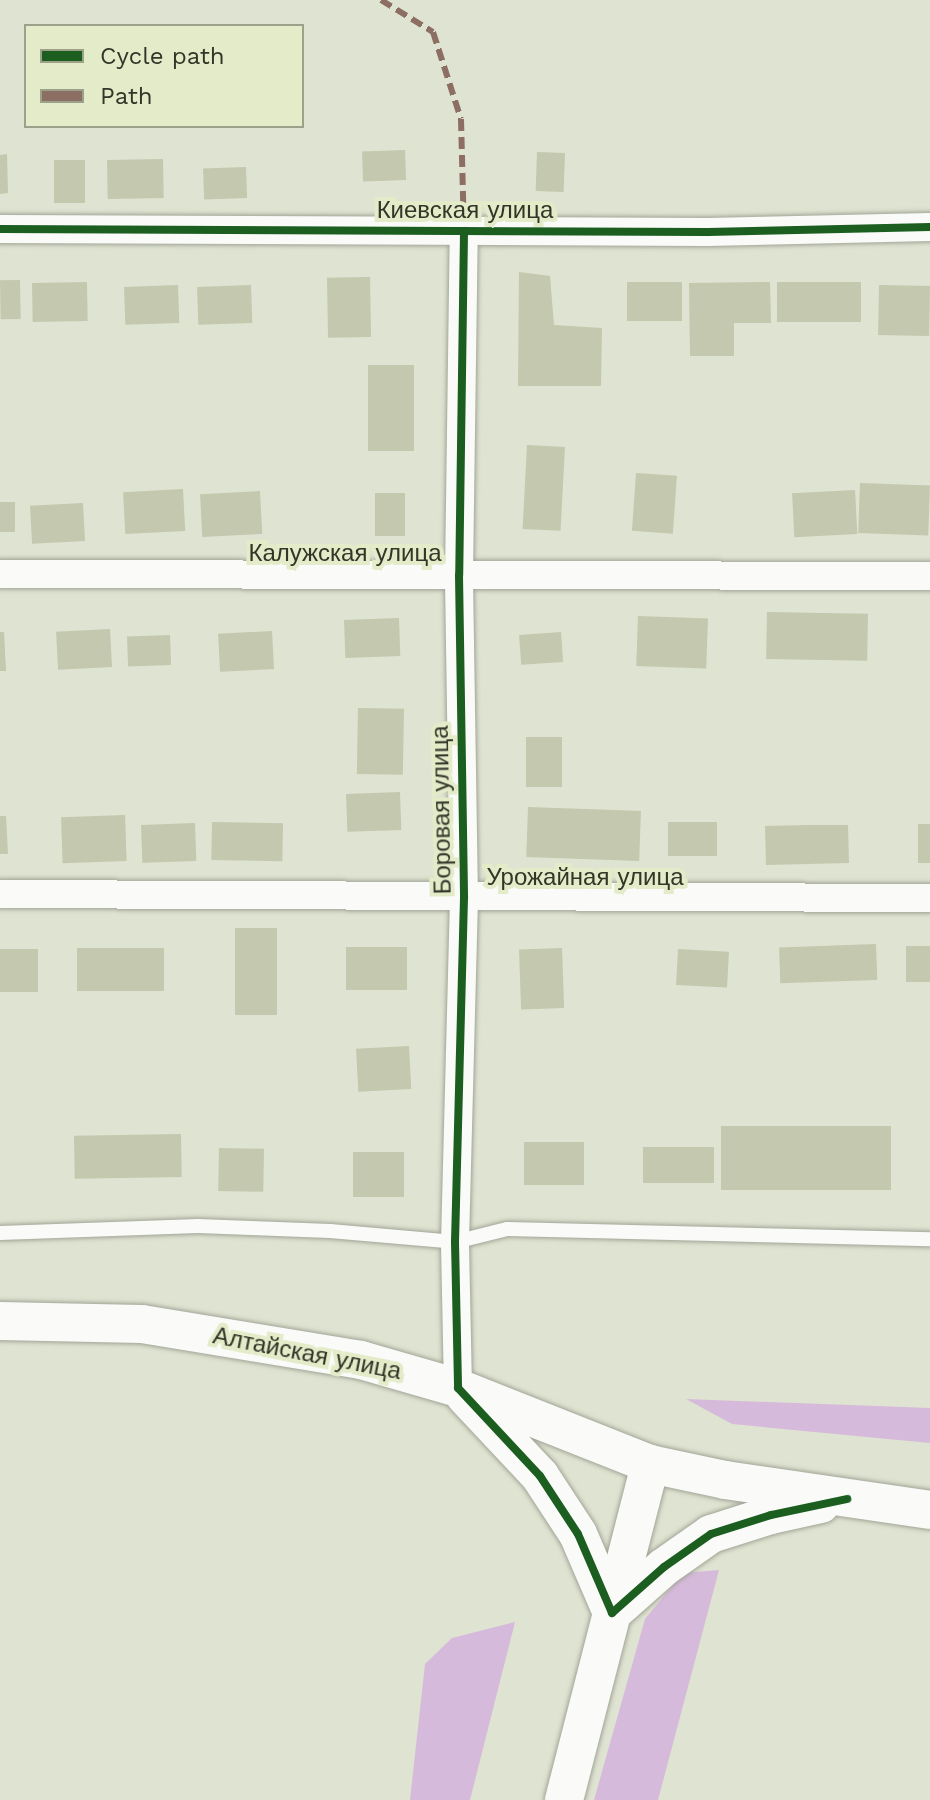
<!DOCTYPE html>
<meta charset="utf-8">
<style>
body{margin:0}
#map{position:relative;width:930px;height:1800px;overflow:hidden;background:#dfe3d1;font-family:"Work Sans",sans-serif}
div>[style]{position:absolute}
.forest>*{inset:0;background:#d6badb}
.building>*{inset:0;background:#c3c8ae;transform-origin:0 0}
.roads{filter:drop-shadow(0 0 2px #a1a597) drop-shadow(0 0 2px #a1a597)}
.lane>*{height:14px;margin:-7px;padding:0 7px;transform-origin:7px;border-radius:7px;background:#fafbf8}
.street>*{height:28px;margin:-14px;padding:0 14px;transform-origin:14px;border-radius:14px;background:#fafbf8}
.secondary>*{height:38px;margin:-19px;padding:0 19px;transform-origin:19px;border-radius:19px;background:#fafbf8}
.quiet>*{height:6px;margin-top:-3px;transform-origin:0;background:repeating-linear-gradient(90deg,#8d6e63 0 12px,transparent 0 18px)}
.cycleway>*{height:8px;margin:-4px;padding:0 4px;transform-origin:4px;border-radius:4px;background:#1b5e20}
span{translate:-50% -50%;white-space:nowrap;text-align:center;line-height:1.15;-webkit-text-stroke:8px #e3ebc9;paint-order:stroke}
.street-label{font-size:24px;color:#323528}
.legend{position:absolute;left:24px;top:24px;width:280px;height:104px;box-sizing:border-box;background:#e3ebc9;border:2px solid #9ca289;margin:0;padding:10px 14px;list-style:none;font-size:24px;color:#323528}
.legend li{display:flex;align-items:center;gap:16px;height:40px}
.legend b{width:40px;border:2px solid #9ca289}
</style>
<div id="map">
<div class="forest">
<div style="clip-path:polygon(686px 1399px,930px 1408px,930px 1443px,732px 1424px)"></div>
<div style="clip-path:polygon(719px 1570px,658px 1800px,594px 1800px,645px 1619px,683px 1573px)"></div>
<div style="clip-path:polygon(515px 1622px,470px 1800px,410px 1800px,425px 1664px,452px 1638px)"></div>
</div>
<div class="building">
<div style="left:405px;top:150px;width:30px;height:43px;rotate:88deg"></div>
<div style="left:537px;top:152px;width:28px;height:39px;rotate:2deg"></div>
<div style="clip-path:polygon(7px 154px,8px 193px,0 194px,0 155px)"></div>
<div style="left:163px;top:159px;width:39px;height:56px;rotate:89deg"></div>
<div style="left:54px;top:160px;width:31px;height:43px"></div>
<div style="left:246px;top:167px;width:31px;height:43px;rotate:88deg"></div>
<div style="clip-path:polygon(519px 272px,550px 276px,554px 325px,602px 328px,601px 386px,518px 386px)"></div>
<div style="left:370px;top:277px;width:60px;height:43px;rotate:89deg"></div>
<div style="left:20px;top:280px;width:39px;height:20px;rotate:89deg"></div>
<div style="left:87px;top:282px;width:39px;height:55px;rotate:89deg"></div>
<div style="left:682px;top:282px;width:39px;height:55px;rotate:90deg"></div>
<div style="clip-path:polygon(770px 282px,771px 323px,734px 323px,734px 356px,690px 356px,689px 283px)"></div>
<div style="left:777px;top:282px;width:84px;height:40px"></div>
<div style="left:178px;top:285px;width:38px;height:54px;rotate:88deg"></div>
<div style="left:251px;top:285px;width:38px;height:54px;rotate:88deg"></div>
<div style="left:879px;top:285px;width:51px;height:50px;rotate:1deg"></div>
<div style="left:368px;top:365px;width:46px;height:86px"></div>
<div style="left:527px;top:445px;width:38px;height:84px;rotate:3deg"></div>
<div style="left:636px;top:473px;width:41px;height:58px;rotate:4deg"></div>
<div style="left:860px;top:483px;width:70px;height:50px;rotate:2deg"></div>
<div style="left:183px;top:489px;width:42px;height:60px;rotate:87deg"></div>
<div style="left:855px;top:490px;width:44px;height:63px;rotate:87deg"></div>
<div style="left:260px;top:491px;width:43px;height:60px;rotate:87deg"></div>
<div style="left:375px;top:493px;width:30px;height:43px"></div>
<div style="left:0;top:502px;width:15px;height:30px"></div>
<div style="left:83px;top:503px;width:38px;height:53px;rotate:87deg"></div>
<div style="left:767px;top:612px;width:101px;height:47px;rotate:1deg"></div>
<div style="left:638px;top:616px;width:70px;height:50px;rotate:2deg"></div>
<div style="left:399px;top:618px;width:38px;height:55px;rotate:88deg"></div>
<div style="left:110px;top:629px;width:38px;height:54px;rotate:87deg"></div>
<div style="left:272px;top:631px;width:38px;height:54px;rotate:87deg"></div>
<div style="clip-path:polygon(0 632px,4px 632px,6px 671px,0 671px)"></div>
<div style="left:561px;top:632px;width:30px;height:42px;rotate:86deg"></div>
<div style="left:170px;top:635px;width:30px;height:43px;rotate:88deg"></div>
<div style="left:358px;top:708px;width:46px;height:66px;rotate:1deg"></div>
<div style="left:526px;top:737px;width:36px;height:50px"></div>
<div style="left:400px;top:792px;width:38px;height:54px;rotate:88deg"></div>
<div style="left:528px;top:807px;width:113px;height:50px;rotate:2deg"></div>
<div style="left:125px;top:815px;width:46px;height:64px;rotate:88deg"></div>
<div style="clip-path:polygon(0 816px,6px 816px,8px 854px,0 854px)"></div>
<div style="left:212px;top:822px;width:71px;height:38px;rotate:1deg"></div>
<div style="left:668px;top:822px;width:49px;height:34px"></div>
<div style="left:195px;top:823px;width:38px;height:54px;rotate:88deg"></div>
<div style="left:918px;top:824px;width:12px;height:39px"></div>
<div style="clip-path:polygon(808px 825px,848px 825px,849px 863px,766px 865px,765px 826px)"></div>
<div style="left:235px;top:928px;width:42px;height:87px"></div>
<div style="left:876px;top:944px;width:36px;height:97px;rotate:88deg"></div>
<div style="left:906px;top:946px;width:24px;height:36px"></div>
<div style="left:346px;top:947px;width:61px;height:43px"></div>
<div style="left:77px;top:948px;width:87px;height:43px"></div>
<div style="left:562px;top:948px;width:60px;height:43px;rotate:88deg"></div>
<div style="left:0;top:949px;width:38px;height:43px"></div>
<div style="left:678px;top:949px;width:51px;height:36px;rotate:3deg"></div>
<div style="left:409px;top:1046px;width:43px;height:53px;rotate:87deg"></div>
<div style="left:721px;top:1126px;width:170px;height:64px"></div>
<div style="left:181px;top:1134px;width:43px;height:107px;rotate:89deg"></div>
<div style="left:524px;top:1142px;width:60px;height:43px"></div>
<div style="left:714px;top:1147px;width:36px;height:71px;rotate:90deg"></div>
<div style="left:219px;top:1148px;width:45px;height:43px;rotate:1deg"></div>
<div style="left:353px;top:1152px;width:51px;height:45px"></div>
</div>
<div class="roads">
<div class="lane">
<div style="left:0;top:1233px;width:198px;rotate:-2deg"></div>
<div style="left:198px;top:1226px;width:132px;rotate:2.2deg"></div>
<div style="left:330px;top:1231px;width:125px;rotate:5deg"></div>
<div style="left:455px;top:1242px;width:54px;rotate:-14deg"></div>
<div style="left:507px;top:1229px;width:423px;rotate:1.4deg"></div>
</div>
<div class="street">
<div style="left:0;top:229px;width:708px;rotate:0.24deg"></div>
<div style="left:708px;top:232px;width:222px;rotate:-1.3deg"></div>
<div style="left:0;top:574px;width:930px;rotate:0.12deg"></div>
<div style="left:0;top:894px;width:930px;rotate:0.25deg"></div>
<div style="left:458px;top:1388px;width:146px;rotate:-91.2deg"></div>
<div style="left:455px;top:1242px;width:344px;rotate:-88.5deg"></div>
<div style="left:464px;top:898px;width:323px;rotate:-90.9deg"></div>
<div style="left:459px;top:575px;width:343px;rotate:-89.2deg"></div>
</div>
<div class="secondary">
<div style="left:0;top:1321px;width:142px;rotate:1.2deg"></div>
<div style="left:142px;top:1324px;width:222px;rotate:9.3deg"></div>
<div style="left:361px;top:1360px;width:101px;rotate:16.1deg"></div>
<div style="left:458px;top:1388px;width:206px;rotate:21.6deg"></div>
<div style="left:650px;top:1464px;width:77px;rotate:12deg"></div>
<div style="left:725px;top:1480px;width:207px;rotate:8.3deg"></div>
<div style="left:465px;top:1396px;width:110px;rotate:46.8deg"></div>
<div style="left:540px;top:1476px;width:69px;rotate:56.8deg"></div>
<div style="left:578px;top:1534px;width:86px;rotate:66.7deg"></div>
<div style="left:612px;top:1613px;width:69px;rotate:-41.5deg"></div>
<div style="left:664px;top:1567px;width:57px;rotate:-35.1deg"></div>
<div style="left:711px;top:1534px;width:63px;rotate:-17.6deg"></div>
<div style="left:771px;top:1515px;width:51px;rotate:-12.4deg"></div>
<div style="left:564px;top:1800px;width:347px;rotate:-75.6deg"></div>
</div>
</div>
<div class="quiet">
<div style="left:381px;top:0;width:61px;rotate:31.6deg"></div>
<div style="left:433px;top:32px;width:91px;rotate:72.2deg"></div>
<div style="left:461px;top:119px;width:113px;rotate:88.5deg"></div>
</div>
<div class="cycleway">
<div style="left:0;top:229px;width:708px;rotate:0.24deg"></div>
<div style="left:708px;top:232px;width:222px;rotate:-1.3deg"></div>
<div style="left:464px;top:232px;width:343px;rotate:90.8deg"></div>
<div style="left:459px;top:575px;width:323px;rotate:89.1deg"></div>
<div style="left:464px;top:898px;width:344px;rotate:91.5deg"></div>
<div style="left:455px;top:1242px;width:146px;rotate:88.8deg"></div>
<div style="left:458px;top:1388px;width:120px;rotate:47deg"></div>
<div style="left:540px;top:1476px;width:69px;rotate:56.8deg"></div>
<div style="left:578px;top:1534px;width:86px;rotate:66.7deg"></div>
<div style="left:612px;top:1613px;width:69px;rotate:-41.5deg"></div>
<div style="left:664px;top:1567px;width:57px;rotate:-35.1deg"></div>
<div style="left:711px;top:1534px;width:63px;rotate:-17.6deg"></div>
<div style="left:771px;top:1515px;width:78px;rotate:-11.9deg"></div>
</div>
<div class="street-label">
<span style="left:465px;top:211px">Киевская улица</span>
<span style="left:345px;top:554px">Калужская улица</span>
<span style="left:442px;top:810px;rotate:-91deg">Боровая улица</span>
<span style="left:585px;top:878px">Урожайная улица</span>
<span style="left:307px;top:1354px;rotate:11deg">Алтайская улица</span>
</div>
<ul class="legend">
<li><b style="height:10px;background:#1b5e20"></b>Cycle path</li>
<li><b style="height:10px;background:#8d6e63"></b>Path</li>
</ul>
</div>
